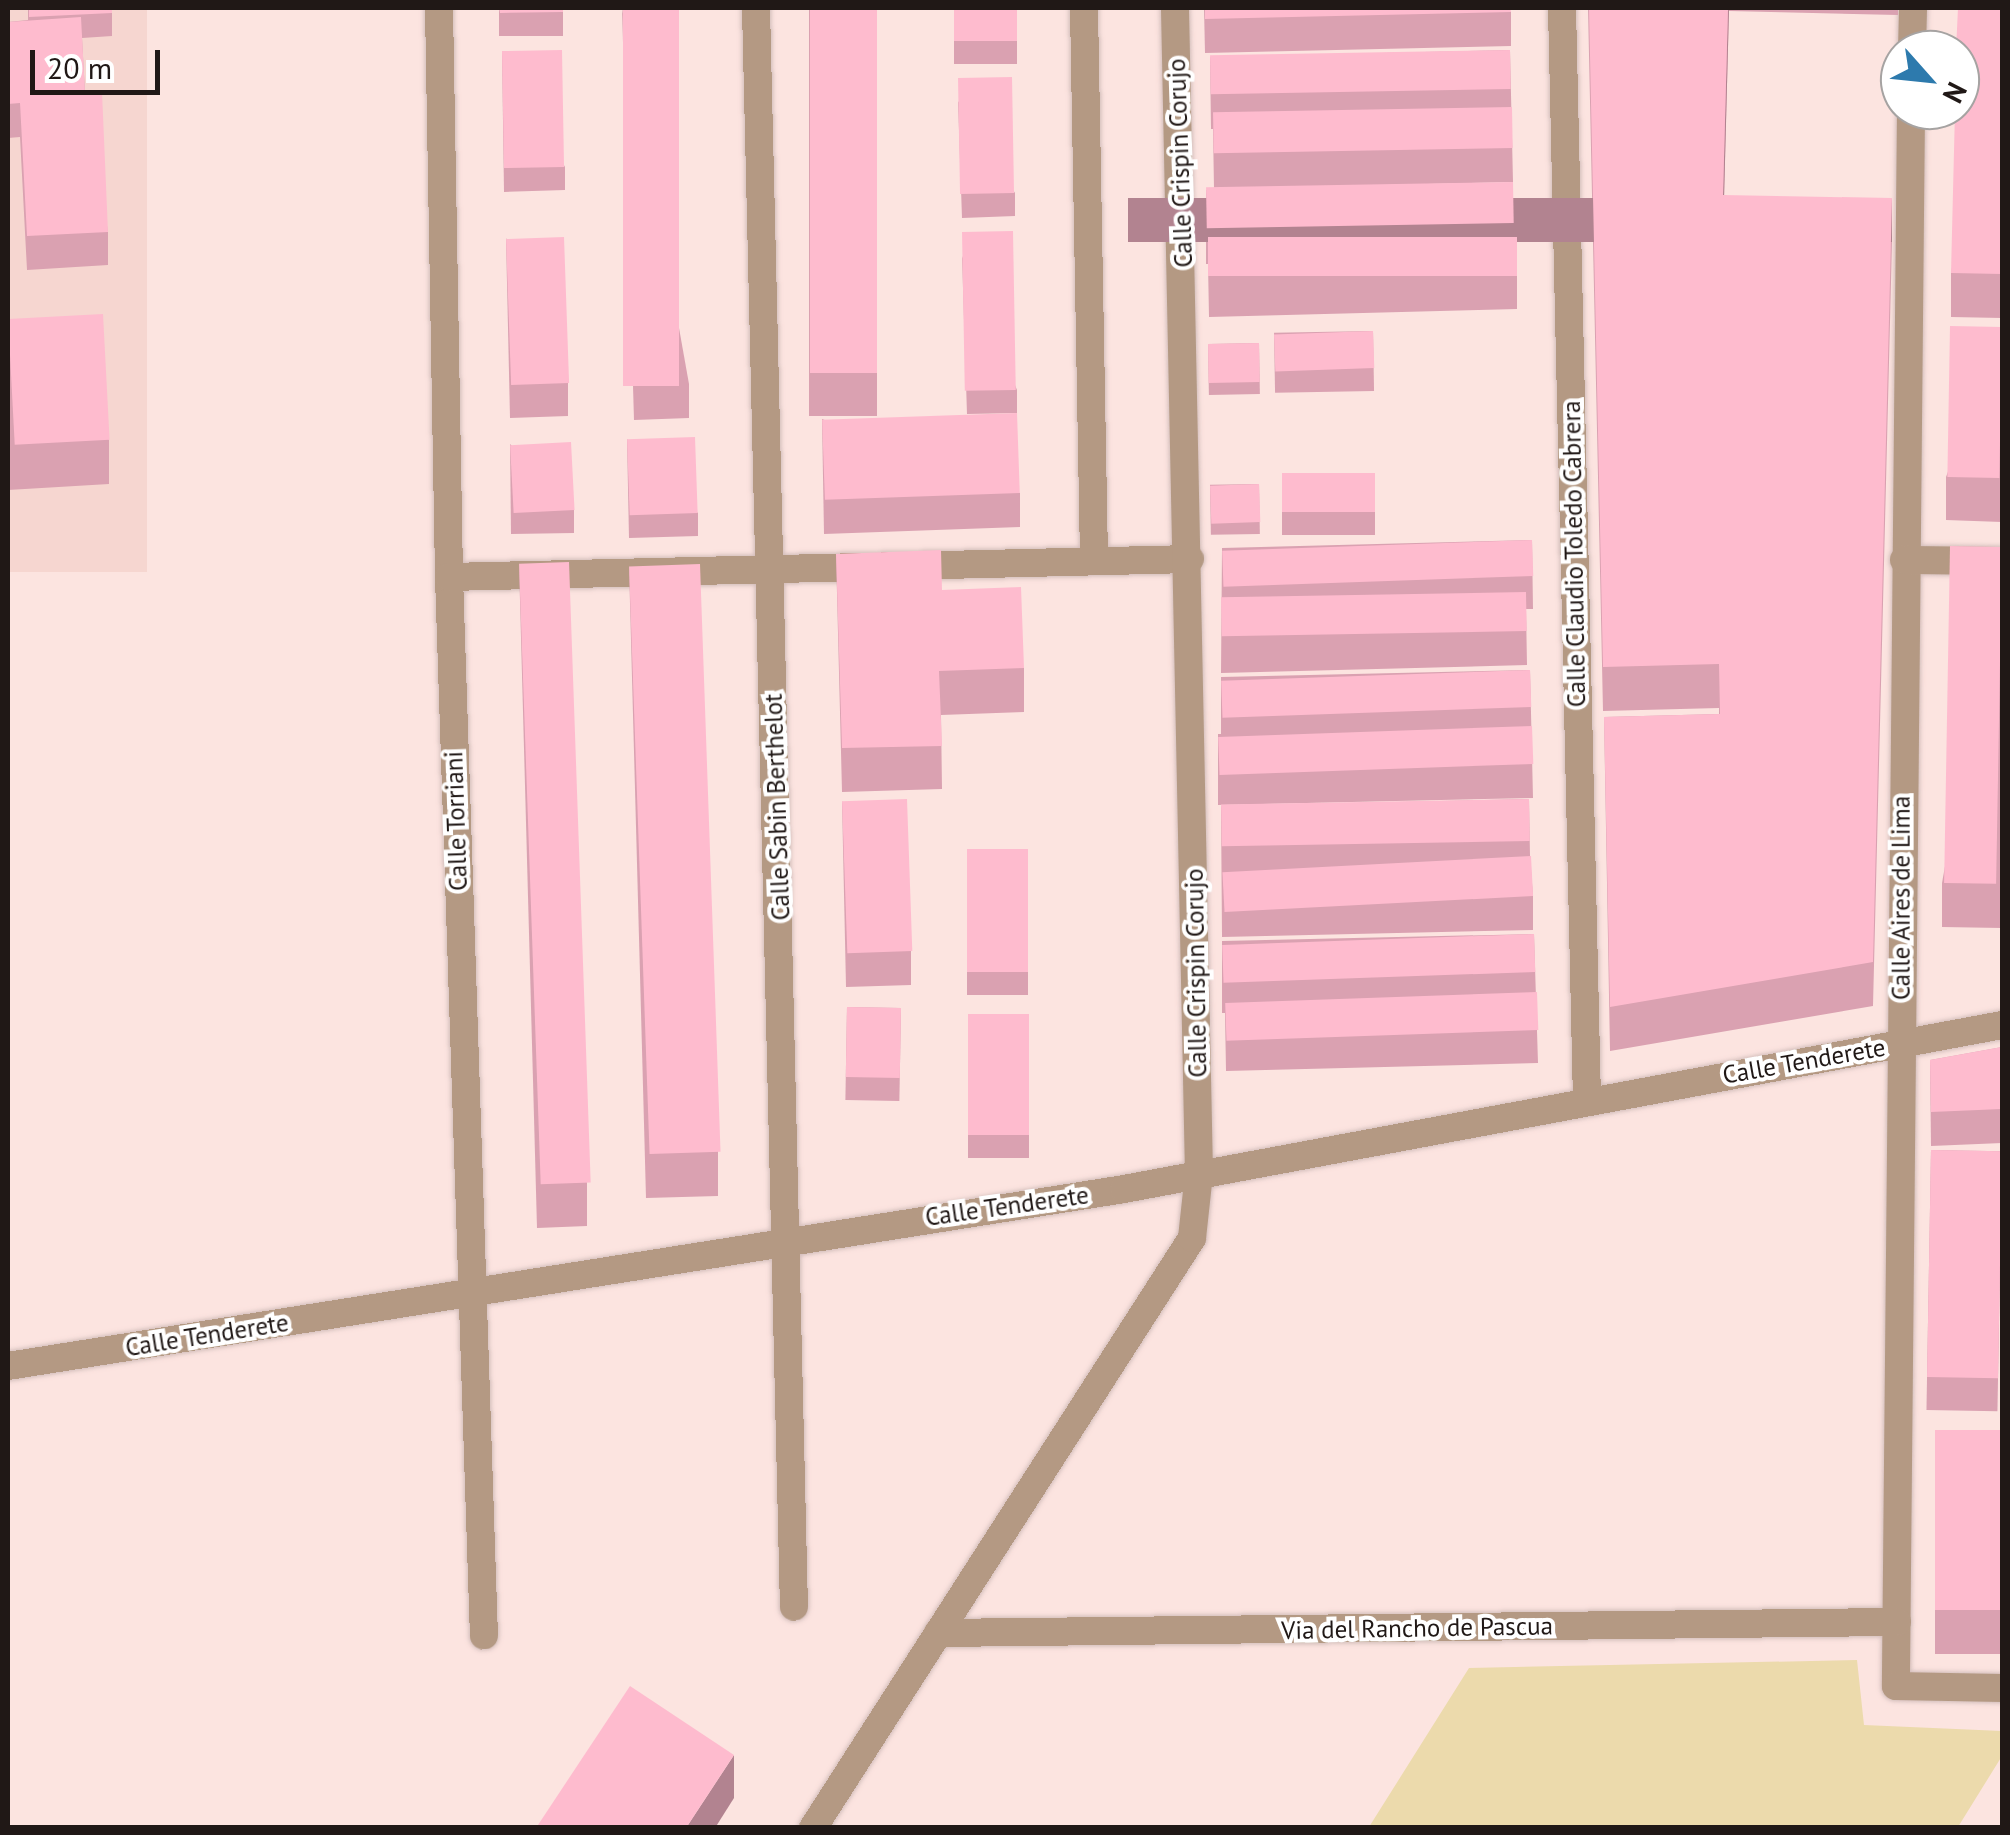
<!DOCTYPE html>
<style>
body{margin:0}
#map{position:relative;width:2010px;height:1835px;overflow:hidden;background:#fce4e0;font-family:"PT Sans",sans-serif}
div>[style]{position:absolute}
.built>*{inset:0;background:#f6d6d0;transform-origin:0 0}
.green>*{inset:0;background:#ecdaac}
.roads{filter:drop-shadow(0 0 2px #d4bfbc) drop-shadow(0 0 2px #d4bfbc)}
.minor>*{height:28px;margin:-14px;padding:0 14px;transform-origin:14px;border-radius:14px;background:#b49983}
.tertiary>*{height:28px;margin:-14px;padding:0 14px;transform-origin:14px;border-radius:14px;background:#b49983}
.wall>*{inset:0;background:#daa1b1;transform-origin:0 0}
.shaded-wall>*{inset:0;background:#b28390;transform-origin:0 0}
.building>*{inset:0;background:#febbce;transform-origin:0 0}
span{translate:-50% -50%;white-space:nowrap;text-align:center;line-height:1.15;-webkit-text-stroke:8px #fff;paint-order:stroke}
.street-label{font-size:25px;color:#201816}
.frame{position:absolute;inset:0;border:10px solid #201816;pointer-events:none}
.north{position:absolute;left:1880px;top:30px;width:100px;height:100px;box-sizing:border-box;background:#fff;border:2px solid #a6a3a2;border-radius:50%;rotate:117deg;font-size:28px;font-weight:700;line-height:40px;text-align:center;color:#201816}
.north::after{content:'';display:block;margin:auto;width:35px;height:45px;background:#2d7aad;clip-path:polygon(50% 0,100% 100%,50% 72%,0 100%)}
.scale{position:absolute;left:30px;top:50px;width:130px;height:45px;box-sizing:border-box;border:5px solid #201816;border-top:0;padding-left:12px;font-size:30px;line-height:35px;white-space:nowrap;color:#201816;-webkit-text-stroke:8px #fff;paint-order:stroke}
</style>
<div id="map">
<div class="built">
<div style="left:8px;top:8px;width:139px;height:564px"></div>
</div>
<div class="green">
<div style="clip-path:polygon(1857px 1660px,1864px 1725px,2002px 1731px,2002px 1756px,1958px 1827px,1369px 1827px,1469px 1668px)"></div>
</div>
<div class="roads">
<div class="minor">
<div style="left:439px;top:8px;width:569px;rotate:88.99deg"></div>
<div style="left:449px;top:577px;width:1059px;rotate:88.11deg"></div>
<div style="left:756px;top:8px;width:1599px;rotate:88.64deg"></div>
<div style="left:1084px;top:8px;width:553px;rotate:88.96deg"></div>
<div style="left:1562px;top:8px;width:1092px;rotate:88.69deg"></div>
<div style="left:1912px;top:50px;width:42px;rotate:-88.6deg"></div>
<div style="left:1911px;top:110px;width:1576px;rotate:90.55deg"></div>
<div style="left:1896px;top:1686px;width:106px;rotate:1.1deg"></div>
<div style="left:1904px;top:560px;width:98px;rotate:0.6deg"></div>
<div style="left:449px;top:577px;width:741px;rotate:-1.39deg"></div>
<div style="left:938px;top:1633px;width:959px;rotate:-0.66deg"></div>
<div style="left:813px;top:1828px;width:701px;rotate:-57.28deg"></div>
<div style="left:1192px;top:1238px;width:64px;rotate:-83.8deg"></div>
<div style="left:1199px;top:1174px;width:1166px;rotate:-91.18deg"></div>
</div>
<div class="tertiary">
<div style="left:8px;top:1366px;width:1130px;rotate:-9.01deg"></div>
<div style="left:1124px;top:1189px;width:893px;rotate:-10.58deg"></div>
</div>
</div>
<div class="wall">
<div style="clip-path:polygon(28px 8px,112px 8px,112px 36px,82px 38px,85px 93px,108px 232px,108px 265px,27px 270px,20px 137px,8px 138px,8px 22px,28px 20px)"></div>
<div style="left:499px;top:8px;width:64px;height:28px"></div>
<div style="clip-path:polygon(622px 8px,689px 384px,689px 418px,634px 420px)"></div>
<div style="left:809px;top:8px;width:68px;height:408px"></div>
<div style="left:954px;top:8px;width:63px;height:56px"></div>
<div style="clip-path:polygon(1204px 8px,1511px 12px,1511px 46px,1205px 53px)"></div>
<div style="clip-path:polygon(1588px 8px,1898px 8px,1898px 15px,1729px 11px,1724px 195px,1892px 242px,1873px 1006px,1610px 1051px,1604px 717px,1719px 714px,1719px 708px,1603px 711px)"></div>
<div style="clip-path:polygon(2002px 8px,2002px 318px,1951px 317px,1951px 273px)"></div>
<div style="clip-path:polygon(1510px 50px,1513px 182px,1214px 189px,1213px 129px,1211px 129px,1210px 57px)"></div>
<div style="clip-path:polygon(502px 52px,565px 167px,565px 190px,504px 192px)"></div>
<div style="clip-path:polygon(958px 101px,1015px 193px,1015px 216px,962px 218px)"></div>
<div style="clip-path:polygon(1206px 190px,1514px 223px,1514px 237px,1517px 237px,1517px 309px,1209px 317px,1208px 264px,1206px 264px)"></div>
<div style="clip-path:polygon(506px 238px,568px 383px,568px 416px,510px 418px)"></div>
<div style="clip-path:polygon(962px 256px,1017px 390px,1017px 413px,967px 414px)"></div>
<div style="clip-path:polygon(8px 320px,109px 440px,109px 484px,8px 490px)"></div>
<div style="clip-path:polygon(2002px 327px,2002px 522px,1946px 520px,1946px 477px)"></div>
<div style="left:1373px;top:331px;width:60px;height:99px;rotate:89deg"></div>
<div style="left:1259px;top:343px;width:51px;height:51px;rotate:89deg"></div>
<div style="clip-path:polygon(822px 419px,1020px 493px,1020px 527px,824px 534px)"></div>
<div style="clip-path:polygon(627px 439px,698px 513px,698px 536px,629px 538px)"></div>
<div style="clip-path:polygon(510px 444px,574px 510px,574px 533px,511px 534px)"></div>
<div style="left:1375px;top:473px;width:62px;height:93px;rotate:90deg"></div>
<div style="left:1259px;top:484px;width:50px;height:49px;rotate:89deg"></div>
<div style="clip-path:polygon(1532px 540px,1533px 609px,1526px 609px,1527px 665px,1221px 673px,1222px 548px)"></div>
<div style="clip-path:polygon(2002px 547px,2002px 928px,1942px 927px,1942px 883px)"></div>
<div style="clip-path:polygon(836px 554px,942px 590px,1024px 668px,1024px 712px,941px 715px,942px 789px,842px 792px)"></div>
<div style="clip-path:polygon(519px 564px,587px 1183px,587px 1226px,537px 1228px)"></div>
<div style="clip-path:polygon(629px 566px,718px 1152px,718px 1196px,646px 1198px)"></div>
<div style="clip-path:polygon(1530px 670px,1533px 798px,1218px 805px,1218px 734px,1221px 734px,1221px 677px)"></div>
<div style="clip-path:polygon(1529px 799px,1530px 856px,1533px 896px,1533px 930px,1222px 937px,1221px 806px)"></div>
<div style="clip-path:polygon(842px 801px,911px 951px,911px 985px,846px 987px)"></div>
<div style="left:967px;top:849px;width:61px;height:146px"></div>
<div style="clip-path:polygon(1534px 934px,1538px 1063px,1226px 1071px,1225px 1013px,1222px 1013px,1222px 941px)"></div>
<div style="left:847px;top:1007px;width:54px;height:93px;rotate:1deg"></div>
<div style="left:968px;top:1014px;width:61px;height:144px"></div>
<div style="clip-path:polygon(2002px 1047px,2002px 1143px,1931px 1146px,1930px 1060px)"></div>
<div style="left:1931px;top:1150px;width:71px;height:260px;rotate:1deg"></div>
<div style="left:1935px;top:1430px;width:67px;height:224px"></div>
</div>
<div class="shaded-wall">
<div style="clip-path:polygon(1728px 8px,1729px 8px,1723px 239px,1723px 195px)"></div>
<div style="left:1892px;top:198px;width:44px;height:764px;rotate:90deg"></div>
<div style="clip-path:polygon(734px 1755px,734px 1798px,715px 1828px,686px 1828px)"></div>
</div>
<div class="building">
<div style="clip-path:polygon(29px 8px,112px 8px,112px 13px,29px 17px)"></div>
<div style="clip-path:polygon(499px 8px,563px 8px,563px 12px,500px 13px)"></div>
<div style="left:623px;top:8px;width:56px;height:378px"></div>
<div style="left:810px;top:8px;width:67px;height:365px"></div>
<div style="left:954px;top:8px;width:63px;height:33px"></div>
<div style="clip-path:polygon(1205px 8px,1510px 8px,1511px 12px,1205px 19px)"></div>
<div style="clip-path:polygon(1589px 8px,1728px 8px,1723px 195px,1892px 198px,1873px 962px,1610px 1007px,1604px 717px,1720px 714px,1719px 664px,1603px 667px)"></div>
<div style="clip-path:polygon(1958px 8px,2002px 8px,2002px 274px,1951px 273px,1955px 110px,1960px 110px,1960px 50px,1956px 50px)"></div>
<div style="clip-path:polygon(81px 17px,85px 93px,102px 92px,108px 232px,27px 236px,20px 103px,8px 104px,8px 22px)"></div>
<div style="left:562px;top:50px;width:117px;height:60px;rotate:89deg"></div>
<div style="left:1510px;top:50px;width:39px;height:300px;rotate:89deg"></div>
<div style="left:1012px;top:77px;width:116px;height:54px;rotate:89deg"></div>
<div style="left:1512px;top:107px;width:41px;height:299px;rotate:89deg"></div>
<div style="left:1513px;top:182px;width:41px;height:307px;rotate:89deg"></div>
<div style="left:1013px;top:231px;width:159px;height:51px;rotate:89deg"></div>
<div style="left:564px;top:237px;width:146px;height:58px;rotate:88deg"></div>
<div style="left:1517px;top:237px;width:39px;height:309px;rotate:90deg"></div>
<div style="left:103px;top:314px;width:126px;height:95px;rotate:87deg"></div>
<div style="left:1950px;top:326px;width:52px;height:151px;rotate:1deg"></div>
<div style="left:1373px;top:331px;width:37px;height:99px;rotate:88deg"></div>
<div style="left:1259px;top:343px;width:39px;height:51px;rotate:89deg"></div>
<div style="left:1017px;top:413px;width:80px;height:195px;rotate:88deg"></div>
<div style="left:695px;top:437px;width:76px;height:68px;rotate:88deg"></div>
<div style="left:571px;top:442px;width:68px;height:61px;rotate:87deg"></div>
<div style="left:1375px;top:473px;width:39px;height:93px;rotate:90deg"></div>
<div style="left:1259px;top:484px;width:38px;height:49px;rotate:88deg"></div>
<div style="left:1532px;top:540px;width:36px;height:310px;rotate:88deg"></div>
<div style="left:1950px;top:546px;width:52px;height:337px;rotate:1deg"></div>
<div style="clip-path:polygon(941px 550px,942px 590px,1021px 587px,1024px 668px,939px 671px,942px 746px,842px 748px,836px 554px)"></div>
<div style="left:569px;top:562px;width:621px;height:50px;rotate:88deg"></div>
<div style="left:700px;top:564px;width:588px;height:71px;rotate:88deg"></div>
<div style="left:1526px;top:592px;width:39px;height:305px;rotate:89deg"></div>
<div style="left:1530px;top:670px;width:37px;height:309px;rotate:88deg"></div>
<div style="left:1532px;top:726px;width:38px;height:314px;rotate:88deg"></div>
<div style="left:907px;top:799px;width:152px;height:65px;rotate:88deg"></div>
<div style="left:1529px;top:799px;width:42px;height:308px;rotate:89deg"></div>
<div style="left:967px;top:849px;width:61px;height:123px"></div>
<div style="left:1531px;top:856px;width:40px;height:309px;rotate:87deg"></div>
<div style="left:1534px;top:934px;width:38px;height:312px;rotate:88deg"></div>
<div style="left:1537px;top:992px;width:38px;height:312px;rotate:88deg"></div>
<div style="left:847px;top:1007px;width:54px;height:70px;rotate:1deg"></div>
<div style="left:968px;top:1014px;width:61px;height:121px"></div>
<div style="clip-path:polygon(2002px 1047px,2002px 1109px,1931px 1112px,1930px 1060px)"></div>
<div style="left:1931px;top:1150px;width:71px;height:227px;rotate:1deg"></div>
<div style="left:1935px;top:1430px;width:67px;height:180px"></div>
<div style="clip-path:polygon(630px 1686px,734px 1755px,686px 1828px,536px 1828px)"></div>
</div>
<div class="street-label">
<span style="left:1180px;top:163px;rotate:-92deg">Calle Crispin Corujo</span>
<span style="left:1574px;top:554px;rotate:-91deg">Calle Claudio Toledo Cabrera</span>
<span style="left:777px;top:807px;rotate:-92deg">Calle Sabin Berthelot</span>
<span style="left:456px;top:821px;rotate:-92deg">Calle Torriani</span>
<span style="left:1901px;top:898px;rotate:-90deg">Calle Aires de Lima</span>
<span style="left:1196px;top:973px;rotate:-91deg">Calle Crispin Corujo</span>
<span style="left:1804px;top:1061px;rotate:-10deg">Calle Tenderete</span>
<span style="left:1007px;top:1206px;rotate:-8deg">Calle Tenderete</span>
<span style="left:207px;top:1335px;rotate:-9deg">Calle Tenderete</span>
<span style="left:1417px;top:1628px;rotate:-1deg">Via del Rancho de Pascua</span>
</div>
<div class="frame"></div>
<div class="north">N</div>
<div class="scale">20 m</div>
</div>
